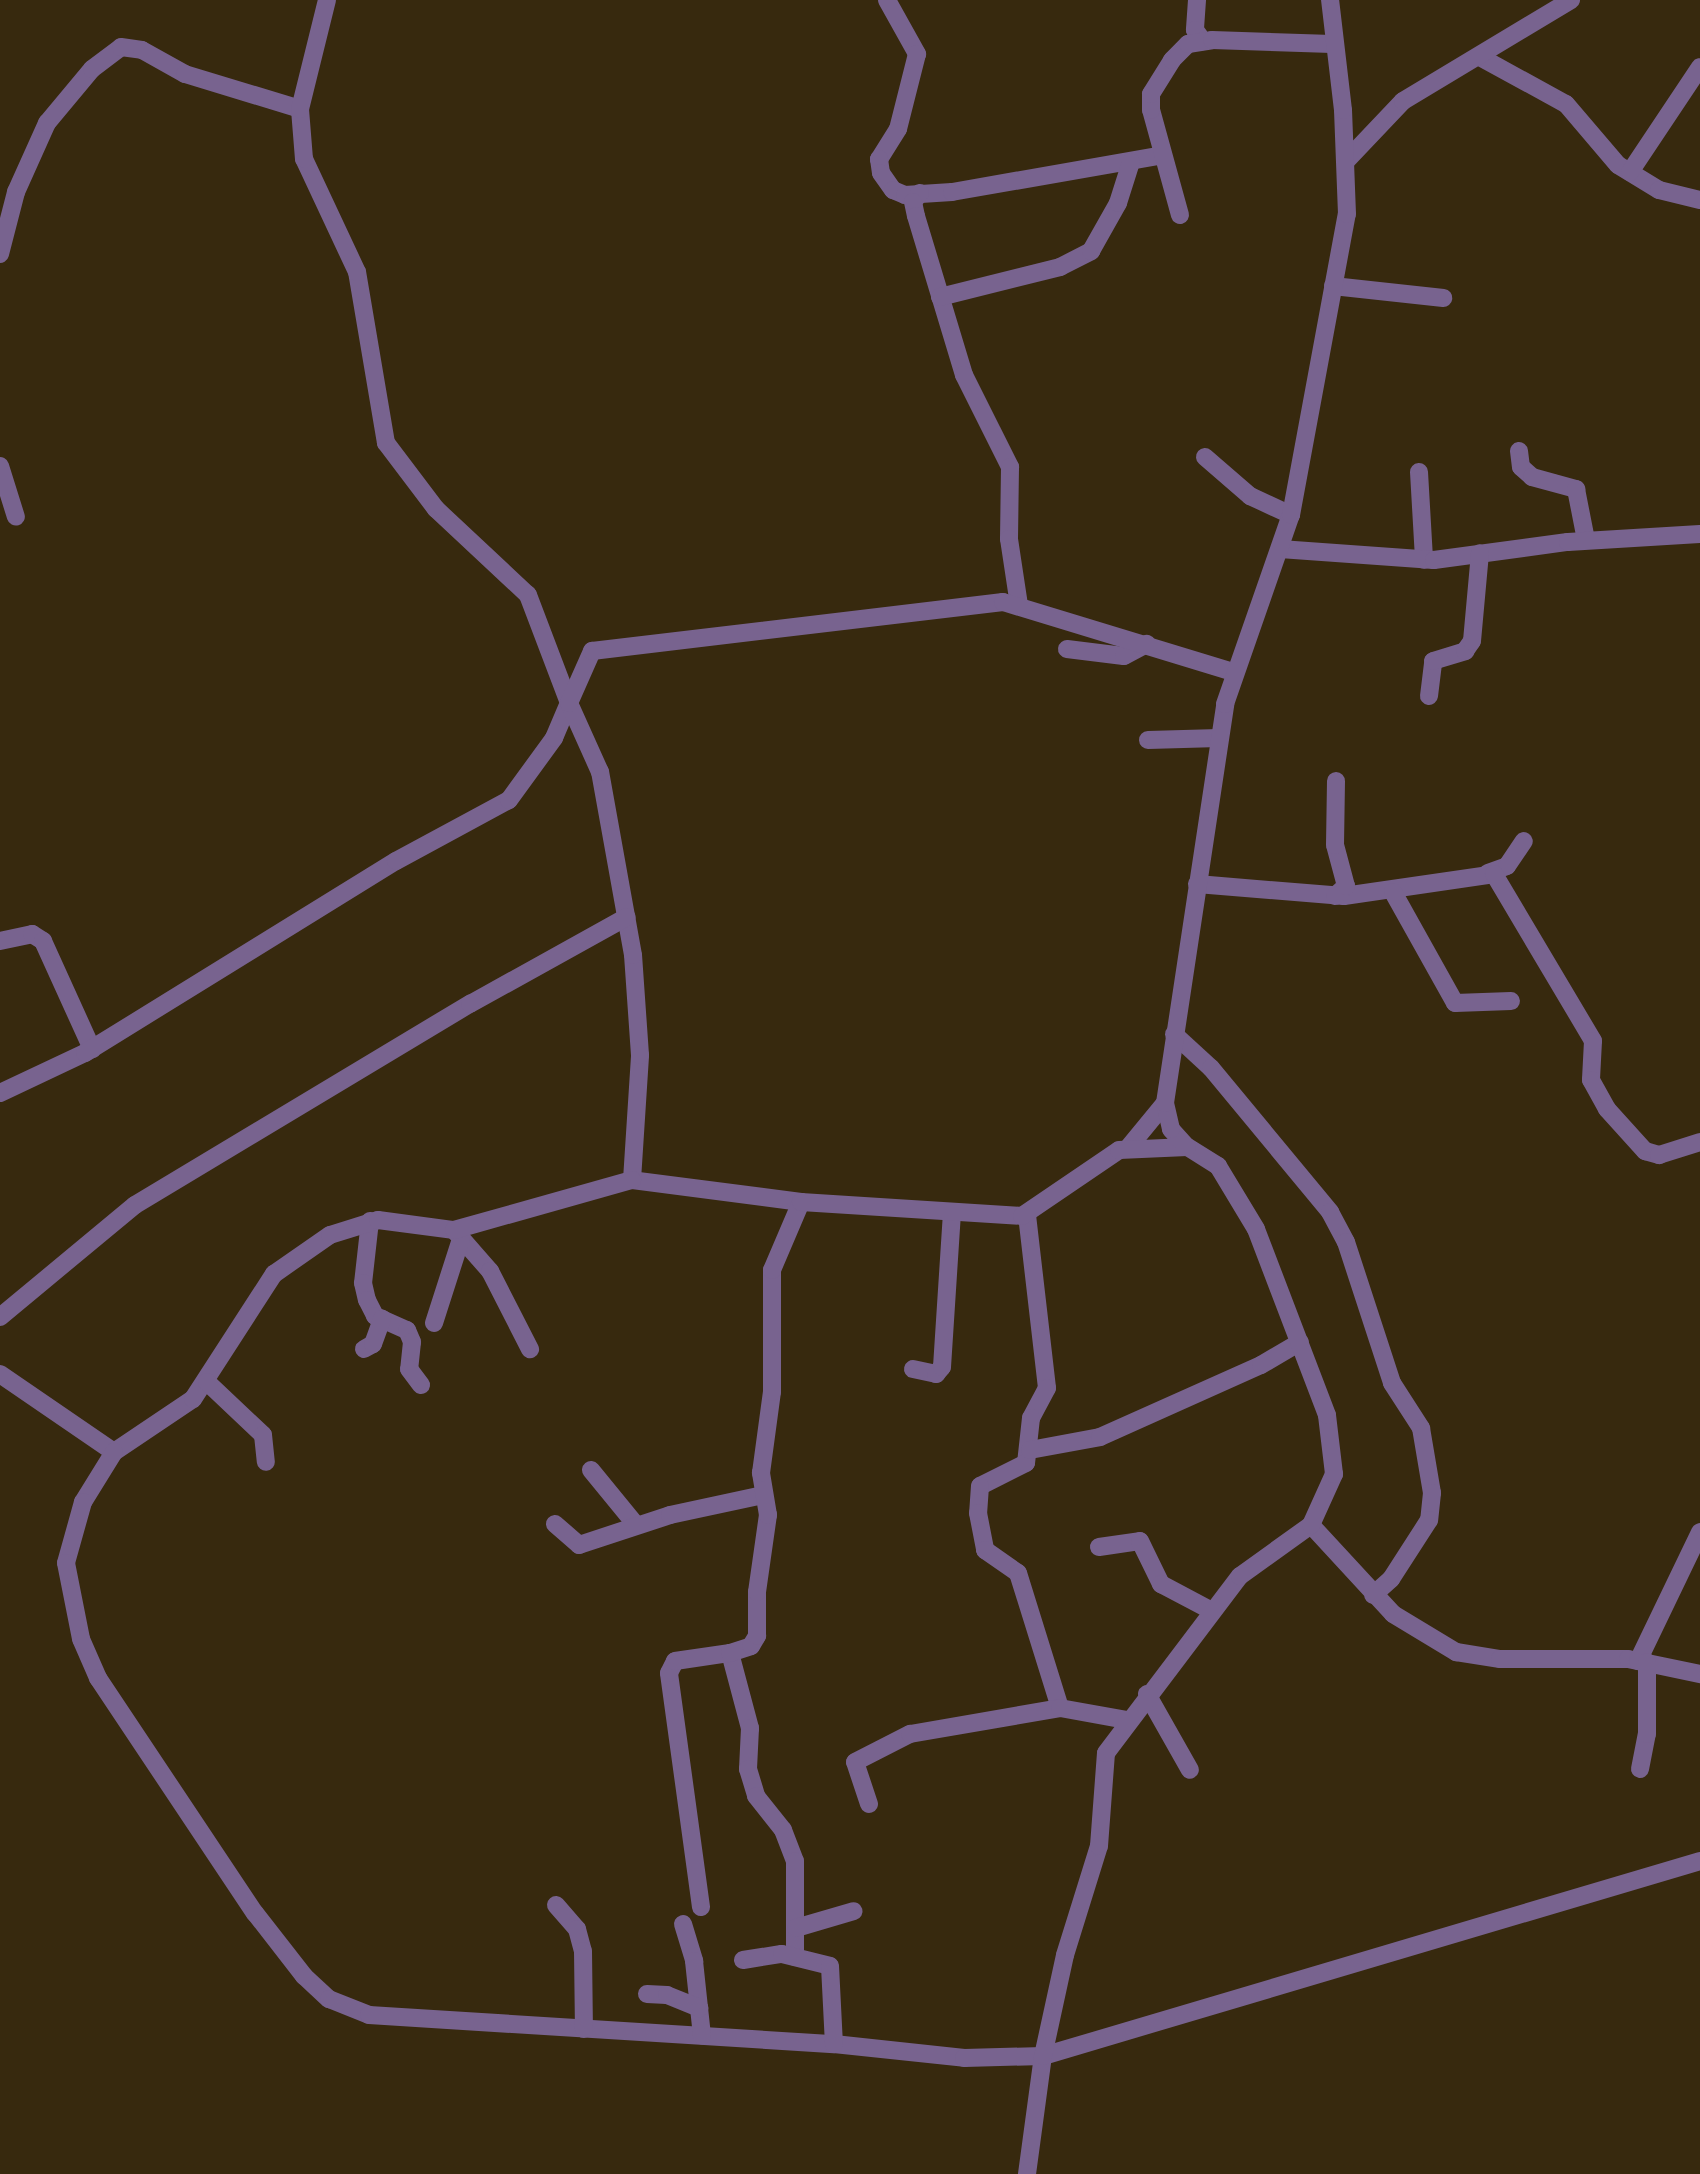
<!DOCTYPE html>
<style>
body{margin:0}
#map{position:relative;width:1700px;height:2174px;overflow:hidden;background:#37290e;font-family:"DejaVu Sans",sans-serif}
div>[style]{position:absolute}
.minor>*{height:18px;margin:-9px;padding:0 9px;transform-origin:9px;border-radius:9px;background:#78638f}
span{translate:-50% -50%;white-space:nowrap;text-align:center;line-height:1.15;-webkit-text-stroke:5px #37290e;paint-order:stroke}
</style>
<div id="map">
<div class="minor">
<div style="left:887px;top:0;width:62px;rotate:60.9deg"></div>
<div style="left:917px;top:54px;width:77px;rotate:104.2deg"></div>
<div style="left:898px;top:129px;width:36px;rotate:122deg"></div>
<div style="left:879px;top:159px;width:14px;rotate:82deg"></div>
<div style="left:881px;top:173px;width:21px;rotate:55deg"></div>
<div style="left:893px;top:190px;width:13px;rotate:23deg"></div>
<div style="left:905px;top:195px;width:47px;rotate:-3.7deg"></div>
<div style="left:952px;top:192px;width:214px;rotate:-9.9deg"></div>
<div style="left:1197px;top:0;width:30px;rotate:94deg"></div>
<div style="left:1195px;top:30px;width:14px;rotate:54deg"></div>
<div style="left:1480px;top:57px;width:98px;rotate:28.7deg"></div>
<div style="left:1566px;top:104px;width:80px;rotate:49.6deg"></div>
<div style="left:1618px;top:165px;width:48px;rotate:31.4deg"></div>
<div style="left:1659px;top:190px;width:42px;rotate:13.7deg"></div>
<div style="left:1347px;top:160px;width:81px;rotate:-46.5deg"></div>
<div style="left:1403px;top:101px;width:196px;rotate:-31deg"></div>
<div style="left:1630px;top:172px;width:126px;rotate:-56.3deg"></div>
<div style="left:920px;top:193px;width:11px;rotate:128deg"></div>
<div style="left:913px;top:202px;width:14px;rotate:78deg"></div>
<div style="left:916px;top:216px;width:166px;rotate:73.2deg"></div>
<div style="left:964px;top:375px;width:103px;rotate:63.4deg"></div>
<div style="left:1010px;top:467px;width:72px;rotate:90.8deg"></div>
<div style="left:1009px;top:539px;width:67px;rotate:81.4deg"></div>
<div style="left:1180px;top:215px;width:109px;rotate:-105.4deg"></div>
<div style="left:1151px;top:110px;width:16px;rotate:-90deg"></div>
<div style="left:1151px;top:94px;width:40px;rotate:-58deg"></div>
<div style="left:1172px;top:60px;width:23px;rotate:-45deg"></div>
<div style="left:1188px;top:44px;width:24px;rotate:-9deg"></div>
<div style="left:1212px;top:40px;width:120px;rotate:1.9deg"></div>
<div style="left:0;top:254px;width:64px;rotate:-75.5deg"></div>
<div style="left:16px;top:192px;width:76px;rotate:-65.8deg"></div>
<div style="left:47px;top:123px;width:70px;rotate:-50.2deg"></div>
<div style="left:92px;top:69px;width:36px;rotate:-37deg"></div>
<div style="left:121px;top:47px;width:21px;rotate:8deg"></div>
<div style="left:142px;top:50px;width:49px;rotate:29.2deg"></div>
<div style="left:185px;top:74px;width:120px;rotate:16.9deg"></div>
<div style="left:1333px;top:286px;width:111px;rotate:6.2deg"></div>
<div style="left:940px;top:297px;width:124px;rotate:-14deg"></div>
<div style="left:1060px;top:267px;width:35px;rotate:-27deg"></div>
<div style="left:1091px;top:251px;width:55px;rotate:-60.6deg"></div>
<div style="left:1118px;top:203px;width:43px;rotate:-72.4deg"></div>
<div style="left:1519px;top:451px;width:16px;rotate:83deg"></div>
<div style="left:1521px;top:467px;width:15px;rotate:42deg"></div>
<div style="left:1532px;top:477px;width:46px;rotate:15.3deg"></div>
<div style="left:1576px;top:489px;width:52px;rotate:78.9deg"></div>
<div style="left:1205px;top:457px;width:60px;rotate:40.9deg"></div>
<div style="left:1250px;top:496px;width:45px;rotate:24.9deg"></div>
<div style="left:0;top:466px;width:53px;rotate:72.6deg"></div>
<div style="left:1419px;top:472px;width:88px;rotate:86.7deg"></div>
<div style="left:1280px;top:549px;width:154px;rotate:4.1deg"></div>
<div style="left:1434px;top:560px;width:135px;rotate:-7.7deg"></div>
<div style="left:1568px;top:542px;width:132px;rotate:-3.5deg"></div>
<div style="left:1067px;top:649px;width:57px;rotate:7deg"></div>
<div style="left:1124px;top:656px;width:26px;rotate:-28deg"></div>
<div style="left:1429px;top:696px;width:35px;rotate:-83deg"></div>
<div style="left:1433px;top:661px;width:34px;rotate:-17deg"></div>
<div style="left:1465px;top:651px;width:12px;rotate:-55deg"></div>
<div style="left:1472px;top:641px;width:88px;rotate:-84.8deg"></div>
<div style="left:1148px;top:740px;width:71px;rotate:-1.6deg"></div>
<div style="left:1488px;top:873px;width:20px;rotate:-20deg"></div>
<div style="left:1507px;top:866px;width:30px;rotate:-56deg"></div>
<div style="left:1197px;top:884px;width:147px;rotate:4.7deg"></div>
<div style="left:1344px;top:896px;width:152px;rotate:-8.3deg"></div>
<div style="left:1494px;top:874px;width:194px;rotate:59.3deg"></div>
<div style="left:1593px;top:1041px;width:39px;rotate:93deg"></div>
<div style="left:1591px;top:1080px;width:33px;rotate:61deg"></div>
<div style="left:1607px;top:1109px;width:57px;rotate:47.9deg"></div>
<div style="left:1645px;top:1151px;width:15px;rotate:16deg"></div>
<div style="left:1659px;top:1155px;width:43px;rotate:-17.6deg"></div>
<div style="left:1393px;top:892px;width:127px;rotate:60.8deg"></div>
<div style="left:1455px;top:1003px;width:56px;rotate:-2deg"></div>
<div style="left:1335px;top:896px;width:15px;rotate:-42deg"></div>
<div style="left:1346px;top:886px;width:42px;rotate:-105deg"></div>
<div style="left:1335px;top:845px;width:64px;rotate:-89.1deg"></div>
<div style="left:0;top:941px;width:33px;rotate:-12deg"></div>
<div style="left:32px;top:934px;width:13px;rotate:32deg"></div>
<div style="left:43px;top:941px;width:119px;rotate:65.6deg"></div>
<div style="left:1174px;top:1034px;width:50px;rotate:42.6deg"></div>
<div style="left:1211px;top:1068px;width:187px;rotate:50.4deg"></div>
<div style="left:1330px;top:1212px;width:34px;rotate:62deg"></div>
<div style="left:1346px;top:1242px;width:148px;rotate:71.9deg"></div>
<div style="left:1392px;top:1383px;width:54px;rotate:57.2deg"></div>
<div style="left:1421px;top:1428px;width:66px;rotate:80.4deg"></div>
<div style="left:1432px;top:1493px;width:27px;rotate:96deg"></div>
<div style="left:1429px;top:1520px;width:70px;rotate:122.8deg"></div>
<div style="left:1391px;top:1579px;width:24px;rotate:138deg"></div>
<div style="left:0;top:1093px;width:94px;rotate:-25.2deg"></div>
<div style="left:85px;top:1053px;width:365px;rotate:-31.7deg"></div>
<div style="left:396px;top:861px;width:128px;rotate:-28.4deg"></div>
<div style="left:509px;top:800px;width:77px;rotate:-54deg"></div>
<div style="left:554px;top:738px;width:38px;rotate:-67deg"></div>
<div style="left:569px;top:703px;width:116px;rotate:-110.8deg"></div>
<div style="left:528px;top:595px;width:126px;rotate:-136.9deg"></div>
<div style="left:436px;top:509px;width:83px;rotate:-127.1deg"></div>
<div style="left:386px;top:443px;width:173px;rotate:-99.6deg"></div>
<div style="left:357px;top:272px;width:125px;rotate:-115.1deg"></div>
<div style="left:304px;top:159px;width:50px;rotate:-94.6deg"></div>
<div style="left:300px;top:109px;width:112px;rotate:-76.1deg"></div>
<div style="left:1128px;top:1148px;width:58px;rotate:-50.6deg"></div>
<div style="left:801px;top:1202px;width:170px;rotate:-172.6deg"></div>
<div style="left:632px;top:1180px;width:125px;rotate:-86.3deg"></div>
<div style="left:640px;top:1055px;width:100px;rotate:-94deg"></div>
<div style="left:633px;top:955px;width:186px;rotate:-100.2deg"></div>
<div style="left:600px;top:772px;width:76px;rotate:-114.2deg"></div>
<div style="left:569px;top:703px;width:57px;rotate:-66.1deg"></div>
<div style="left:592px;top:651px;width:414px;rotate:-6.8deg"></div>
<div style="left:1003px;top:602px;width:240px;rotate:16.9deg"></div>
<div style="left:1027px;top:1215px;width:174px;rotate:83.4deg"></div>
<div style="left:1047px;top:1388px;width:34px;rotate:118deg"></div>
<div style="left:1031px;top:1418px;width:45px;rotate:96.3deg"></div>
<div style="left:1026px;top:1463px;width:51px;rotate:153.4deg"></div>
<div style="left:980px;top:1486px;width:27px;rotate:94deg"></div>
<div style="left:978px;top:1513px;width:38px;rotate:79deg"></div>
<div style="left:985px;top:1550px;width:40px;rotate:34.9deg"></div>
<div style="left:1018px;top:1573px;width:141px;rotate:72.7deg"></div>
<div style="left:370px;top:1221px;width:62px;rotate:96.4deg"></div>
<div style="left:363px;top:1283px;width:17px;rotate:77deg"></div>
<div style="left:367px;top:1300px;width:18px;rotate:63deg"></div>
<div style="left:375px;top:1316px;width:35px;rotate:24deg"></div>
<div style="left:407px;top:1330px;width:13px;rotate:67deg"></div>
<div style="left:412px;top:1342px;width:27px;rotate:96deg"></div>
<div style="left:409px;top:1369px;width:20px;rotate:53deg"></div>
<div style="left:454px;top:1230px;width:55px;rotate:48.7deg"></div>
<div style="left:490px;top:1271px;width:88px;rotate:62.9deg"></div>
<div style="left:0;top:1317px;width:175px;rotate:-39.7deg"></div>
<div style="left:135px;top:1205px;width:391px;rotate:-31deg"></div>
<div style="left:470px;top:1004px;width:179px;rotate:-29deg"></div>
<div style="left:434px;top:1323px;width:88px;rotate:-72.2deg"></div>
<div style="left:364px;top:1349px;width:10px;rotate:-29deg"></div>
<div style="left:373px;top:1344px;width:27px;rotate:-70deg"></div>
<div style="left:913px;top:1369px;width:24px;rotate:12deg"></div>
<div style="left:936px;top:1374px;width:9px;rotate:-49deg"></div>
<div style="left:942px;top:1367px;width:155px;rotate:-86.3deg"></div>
<div style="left:0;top:1374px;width:138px;rotate:34.4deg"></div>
<div style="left:114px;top:1452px;width:95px;rotate:-33.9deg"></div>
<div style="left:193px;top:1399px;width:149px;rotate:-57.1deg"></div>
<div style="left:274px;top:1274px;width:68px;rotate:-34.9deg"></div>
<div style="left:330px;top:1235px;width:50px;rotate:-17.4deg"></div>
<div style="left:378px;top:1220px;width:77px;rotate:7.5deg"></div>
<div style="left:454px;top:1230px;width:185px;rotate:-15.7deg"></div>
<div style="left:207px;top:1382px;width:77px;rotate:43.4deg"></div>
<div style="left:263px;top:1435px;width:27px;rotate:84deg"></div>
<div style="left:1030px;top:1450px;width:71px;rotate:-10.5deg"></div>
<div style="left:1100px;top:1437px;width:176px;rotate:-24.1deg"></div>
<div style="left:1261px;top:1365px;width:45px;rotate:-30.5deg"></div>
<div style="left:114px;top:1452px;width:59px;rotate:121.8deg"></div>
<div style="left:83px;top:1502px;width:63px;rotate:105.6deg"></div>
<div style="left:66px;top:1563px;width:77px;rotate:78.8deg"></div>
<div style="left:81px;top:1639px;width:43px;rotate:66.4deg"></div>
<div style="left:98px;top:1678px;width:283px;rotate:56.3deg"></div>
<div style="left:255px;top:1913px;width:80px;rotate:52.1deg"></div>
<div style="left:304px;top:1976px;width:34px;rotate:43deg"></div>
<div style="left:329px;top:1999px;width:43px;rotate:21.8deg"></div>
<div style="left:369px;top:2015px;width:466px;rotate:3.6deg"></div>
<div style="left:834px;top:2044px;width:131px;rotate:6.1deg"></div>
<div style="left:964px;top:2058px;width:79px;rotate:-1.5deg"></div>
<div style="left:1043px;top:2056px;width:685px;rotate:-16.53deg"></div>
<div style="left:591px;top:1470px;width:71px;rotate:50.7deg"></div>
<div style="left:555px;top:1524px;width:32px;rotate:41deg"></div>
<div style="left:579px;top:1545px;width:96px;rotate:-18.2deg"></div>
<div style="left:670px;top:1515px;width:95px;rotate:-12.1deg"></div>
<div style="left:1311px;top:1525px;width:121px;rotate:47.3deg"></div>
<div style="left:1393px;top:1614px;width:74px;rotate:31.1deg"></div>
<div style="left:1456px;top:1652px;width:45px;rotate:9deg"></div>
<div style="left:1500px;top:1659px;width:128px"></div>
<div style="left:1628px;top:1659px;width:74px;rotate:11.8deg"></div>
<div style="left:1099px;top:1547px;width:41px;rotate:-8.3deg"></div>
<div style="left:1140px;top:1541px;width:48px;rotate:64deg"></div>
<div style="left:1161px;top:1584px;width:58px;rotate:27.9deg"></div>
<div style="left:730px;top:1653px;width:78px;rotate:75.1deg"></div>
<div style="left:750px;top:1728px;width:41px;rotate:92.8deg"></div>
<div style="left:748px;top:1769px;width:28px;rotate:73deg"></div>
<div style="left:756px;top:1796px;width:43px;rotate:51.5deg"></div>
<div style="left:783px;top:1830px;width:33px;rotate:69deg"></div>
<div style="left:795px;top:1861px;width:96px;rotate:90deg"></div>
<div style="left:1638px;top:1661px;width:143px;rotate:-64.3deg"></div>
<div style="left:1147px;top:1694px;width:87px;rotate:60.5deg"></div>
<div style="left:1640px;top:1769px;width:36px;rotate:-79deg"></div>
<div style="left:1647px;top:1734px;width:72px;rotate:-90deg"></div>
<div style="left:869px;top:1804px;width:44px;rotate:-108.4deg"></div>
<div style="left:855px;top:1762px;width:62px;rotate:-27deg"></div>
<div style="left:910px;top:1734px;width:152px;rotate:-9.8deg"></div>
<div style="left:1060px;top:1708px;width:67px;rotate:10.3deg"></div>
<div style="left:556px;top:1905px;width:32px;rotate:49deg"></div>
<div style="left:577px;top:1929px;width:23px;rotate:75deg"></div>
<div style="left:583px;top:1951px;width:78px;rotate:89.3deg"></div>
<div style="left:701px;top:1907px;width:236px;rotate:-97.8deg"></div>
<div style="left:669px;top:1673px;width:13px;rotate:-63deg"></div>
<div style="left:675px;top:1661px;width:56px;rotate:-8.3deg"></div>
<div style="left:730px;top:1653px;width:22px;rotate:-18deg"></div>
<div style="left:751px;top:1646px;width:12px;rotate:-59deg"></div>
<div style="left:757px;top:1636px;width:44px;rotate:-90deg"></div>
<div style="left:757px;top:1592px;width:78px;rotate:-81.9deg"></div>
<div style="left:768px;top:1515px;width:43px;rotate:-99.5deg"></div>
<div style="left:761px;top:1473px;width:82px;rotate:-82.3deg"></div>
<div style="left:772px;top:1392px;width:122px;rotate:-90deg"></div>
<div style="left:772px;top:1270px;width:74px;rotate:-66.9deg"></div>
<div style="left:801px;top:1202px;width:221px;rotate:3.6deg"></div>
<div style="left:1022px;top:1216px;width:117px;rotate:-34.2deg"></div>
<div style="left:1119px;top:1150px;width:68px;rotate:-2.5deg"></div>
<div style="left:683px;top:1924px;width:39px;rotate:73deg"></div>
<div style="left:694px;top:1961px;width:75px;rotate:83.9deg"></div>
<div style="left:796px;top:1928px;width:60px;rotate:-16.3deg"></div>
<div style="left:743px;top:1960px;width:39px;rotate:-9deg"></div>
<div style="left:782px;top:1954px;width:49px;rotate:14deg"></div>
<div style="left:830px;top:1966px;width:78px;rotate:87.1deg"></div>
<div style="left:647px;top:1994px;width:20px;rotate:3deg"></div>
<div style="left:667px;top:1995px;width:35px;rotate:22deg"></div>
<div style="left:1027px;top:2174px;width:119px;rotate:-82.3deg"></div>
<div style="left:1043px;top:2056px;width:103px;rotate:-77.7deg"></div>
<div style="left:1065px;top:1955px;width:114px;rotate:-72.7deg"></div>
<div style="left:1099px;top:1846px;width:93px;rotate:-85.7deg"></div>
<div style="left:1106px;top:1753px;width:222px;rotate:-52.9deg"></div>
<div style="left:1240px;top:1576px;width:87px;rotate:-35.7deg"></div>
<div style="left:1311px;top:1525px;width:56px;rotate:-65.7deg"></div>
<div style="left:1334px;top:1474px;width:59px;rotate:-96.8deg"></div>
<div style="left:1327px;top:1415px;width:199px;rotate:-110.9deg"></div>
<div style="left:1256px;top:1229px;width:74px;rotate:-121.1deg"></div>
<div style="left:1218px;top:1166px;width:36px;rotate:-148deg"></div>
<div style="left:1187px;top:1147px;width:24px;rotate:-132deg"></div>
<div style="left:1171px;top:1129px;width:27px;rotate:-103deg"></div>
<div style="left:1165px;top:1103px;width:403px;rotate:-81.4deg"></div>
<div style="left:1225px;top:704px;width:200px;rotate:-70.8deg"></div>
<div style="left:1291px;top:515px;width:306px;rotate:-79.5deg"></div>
<div style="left:1347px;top:214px;width:104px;rotate:-92.2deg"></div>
<div style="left:1343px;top:110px;width:111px;rotate:-96.7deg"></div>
</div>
</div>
